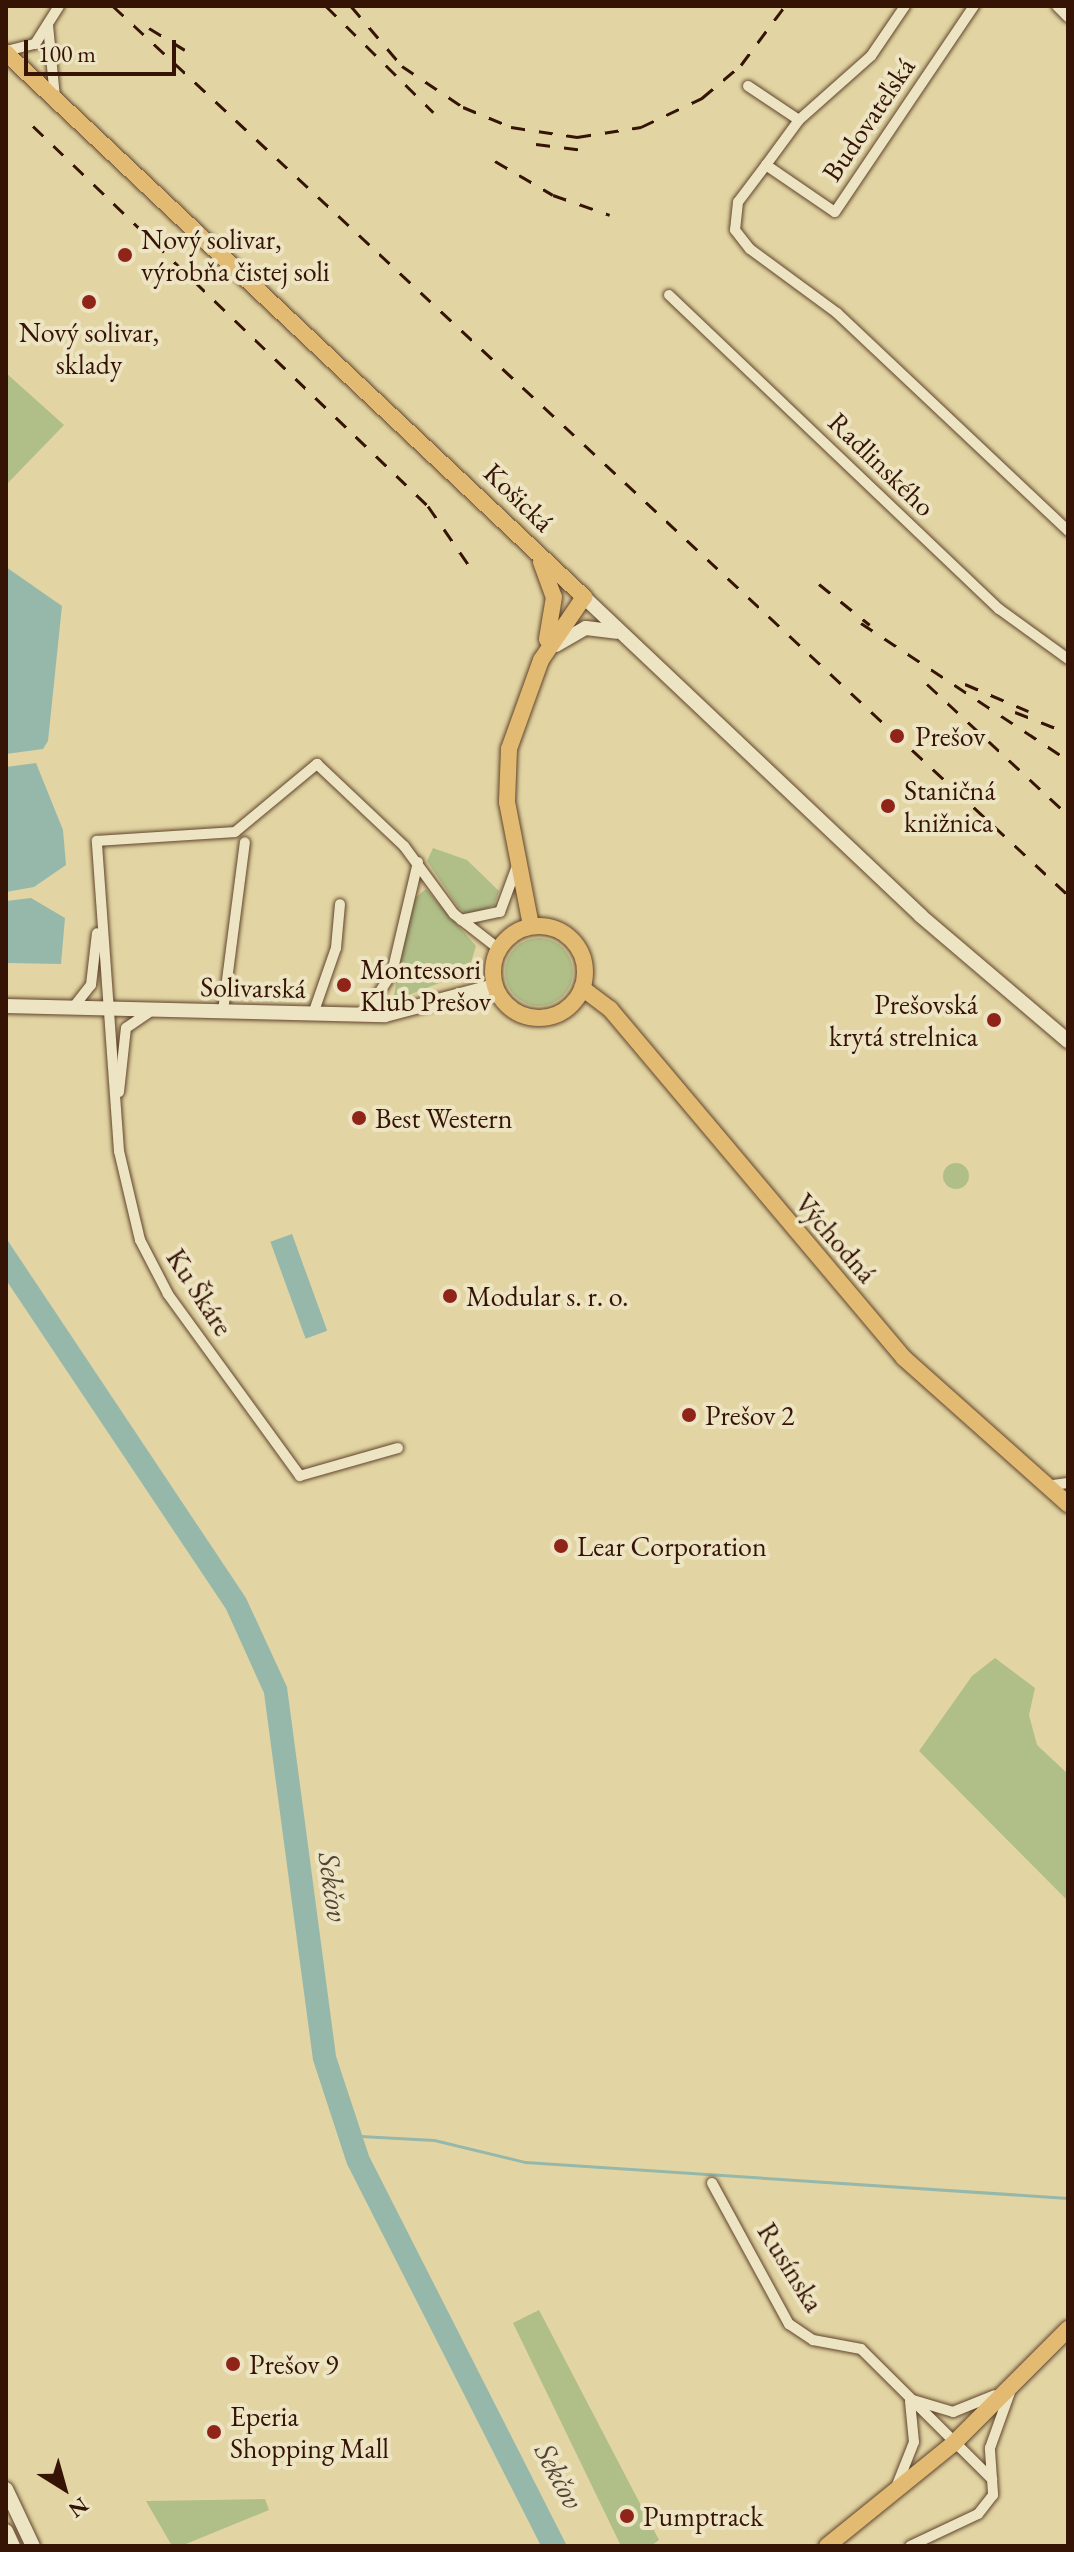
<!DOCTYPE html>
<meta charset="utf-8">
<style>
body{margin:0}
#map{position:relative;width:1074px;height:2552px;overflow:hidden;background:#e3d5a3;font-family:"EB Garamond",serif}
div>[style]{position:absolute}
.green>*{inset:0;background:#b0be88}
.round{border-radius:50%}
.water>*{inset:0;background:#96b8ab;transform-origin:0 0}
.stream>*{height:3px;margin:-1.5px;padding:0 1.5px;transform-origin:1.5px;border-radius:1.5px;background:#96b8ab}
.roads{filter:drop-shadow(0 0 2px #60442c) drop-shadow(0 0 2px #60442c)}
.street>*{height:10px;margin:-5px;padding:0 5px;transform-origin:5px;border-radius:5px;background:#ede4c3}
.secondary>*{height:14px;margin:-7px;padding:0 7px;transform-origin:7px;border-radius:7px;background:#ede4c3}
.primary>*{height:16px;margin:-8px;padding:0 8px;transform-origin:8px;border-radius:8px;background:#e2ba72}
.primary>.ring{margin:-8px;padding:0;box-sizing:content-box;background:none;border:16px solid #e2ba72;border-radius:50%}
.rail>*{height:3px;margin-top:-1.5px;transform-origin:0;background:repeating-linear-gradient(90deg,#351305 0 14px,transparent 0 28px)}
.dots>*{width:22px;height:22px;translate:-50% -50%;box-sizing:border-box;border:4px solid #ede4c3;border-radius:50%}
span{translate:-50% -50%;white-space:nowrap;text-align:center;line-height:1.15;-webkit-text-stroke:8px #ede4c3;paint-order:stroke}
.street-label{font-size:28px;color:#351305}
.poi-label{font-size:28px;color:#351305}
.left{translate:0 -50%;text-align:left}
.right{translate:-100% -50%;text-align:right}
.water-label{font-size:30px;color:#524537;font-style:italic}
.frame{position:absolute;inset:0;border:8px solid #351305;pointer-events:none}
.north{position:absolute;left:24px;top:2448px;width:80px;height:80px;-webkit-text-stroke:6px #ede4c3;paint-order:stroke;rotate:143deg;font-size:22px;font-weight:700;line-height:32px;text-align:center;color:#351305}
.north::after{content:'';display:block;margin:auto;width:28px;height:36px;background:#351305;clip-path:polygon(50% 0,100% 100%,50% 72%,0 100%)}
.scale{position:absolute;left:24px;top:40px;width:152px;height:36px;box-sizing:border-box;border:4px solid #351305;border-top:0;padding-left:10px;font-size:24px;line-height:28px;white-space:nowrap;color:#351305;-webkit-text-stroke:6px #ede4c3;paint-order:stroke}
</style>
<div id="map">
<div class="green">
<div style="clip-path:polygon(6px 373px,64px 425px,6px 485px)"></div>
<div style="clip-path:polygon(433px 848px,467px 860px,499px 891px,494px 905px,470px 916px,458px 907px,427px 861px)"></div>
<div style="clip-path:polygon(426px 889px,476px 946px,468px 972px,393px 1001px,411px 901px)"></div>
<div class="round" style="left:505px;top:938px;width:68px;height:68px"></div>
<div class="round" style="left:943px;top:1163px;width:26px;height:26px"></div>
<div style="clip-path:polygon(995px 1658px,1035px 1688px,1029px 1715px,1037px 1745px,1068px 1774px,1068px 1901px,919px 1751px,972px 1676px)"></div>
<div style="clip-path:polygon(539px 2310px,659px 2540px,651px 2546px,621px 2546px,513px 2323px)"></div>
<div style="clip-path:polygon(265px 2499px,269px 2510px,181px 2546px,172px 2546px,146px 2501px)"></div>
</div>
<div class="water">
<div style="clip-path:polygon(6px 567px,62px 606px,48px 741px,43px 749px,6px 754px)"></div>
<div style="clip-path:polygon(36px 763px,63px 830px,66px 865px,34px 887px,6px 892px,6px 767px)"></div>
<div style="clip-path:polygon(31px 898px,65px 918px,61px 964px,6px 963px,6px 901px)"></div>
<div style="left:292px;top:1234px;width:103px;height:23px;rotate:70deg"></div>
<div style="clip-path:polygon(6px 1238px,246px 1598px,287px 1687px,336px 2056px,369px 2156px,567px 2546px,541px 2546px,347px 2164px,313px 2060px,264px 1693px,226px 1609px,6px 1280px)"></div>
</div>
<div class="stream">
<div style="left:360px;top:2136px;width:74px;rotate:3.1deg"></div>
<div style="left:434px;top:2140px;width:94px;rotate:13.6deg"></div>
<div style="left:525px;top:2162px;width:544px;rotate:3.79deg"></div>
</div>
<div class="roads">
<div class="street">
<div style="left:905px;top:6px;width:60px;rotate:124.2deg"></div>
<div style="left:871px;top:56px;width:96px;rotate:138.4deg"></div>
<div style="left:799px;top:120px;width:56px;rotate:126.3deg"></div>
<div style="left:766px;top:165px;width:83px;rotate:34.3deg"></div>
<div style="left:835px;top:212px;width:249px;rotate:-56deg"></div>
<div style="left:1057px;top:6px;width:16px;rotate:45deg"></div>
<div style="left:48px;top:25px;width:73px;rotate:84.5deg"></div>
<div style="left:6px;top:51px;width:30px;rotate:-14deg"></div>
<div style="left:35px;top:44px;width:45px;rotate:-57.7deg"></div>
<div style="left:748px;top:86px;width:61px;rotate:33.7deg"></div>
<div style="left:766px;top:165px;width:46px;rotate:127.1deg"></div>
<div style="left:738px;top:202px;width:28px;rotate:96deg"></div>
<div style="left:735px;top:230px;width:24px;rotate:52deg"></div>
<div style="left:750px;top:249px;width:108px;rotate:36.3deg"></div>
<div style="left:837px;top:313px;width:318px;rotate:43.3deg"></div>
<div style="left:669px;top:295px;width:456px;rotate:43.6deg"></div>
<div style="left:999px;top:609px;width:85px;rotate:35.9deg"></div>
<div style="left:461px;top:920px;width:40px;rotate:-12deg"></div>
<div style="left:500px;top:912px;width:49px;rotate:-69.7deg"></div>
<div style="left:72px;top:1009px;width:31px;rotate:-52deg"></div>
<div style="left:91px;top:985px;width:52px;rotate:-83.4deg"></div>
<div style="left:223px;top:1011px;width:170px;rotate:-82.6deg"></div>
<div style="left:313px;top:1014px;width:70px;rotate:-70.8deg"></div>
<div style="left:336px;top:948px;width:44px;rotate:-84.8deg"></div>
<div style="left:364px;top:1016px;width:51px;rotate:-56.9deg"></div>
<div style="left:392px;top:973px;width:114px;rotate:-76.8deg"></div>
<div style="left:119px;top:1092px;width:64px;rotate:-83.8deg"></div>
<div style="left:126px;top:1028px;width:30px;rotate:-34deg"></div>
<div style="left:398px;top:1448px;width:102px;rotate:164.1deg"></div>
<div style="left:300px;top:1476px;width:225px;rotate:-126deg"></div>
<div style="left:168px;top:1294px;width:61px;rotate:-117.4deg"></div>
<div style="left:140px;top:1240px;width:91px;rotate:-103.3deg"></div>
<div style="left:119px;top:1151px;width:311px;rotate:-94.1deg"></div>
<div style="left:97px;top:841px;width:138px;rotate:-3.7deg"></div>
<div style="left:235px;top:832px;width:107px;rotate:-39.7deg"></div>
<div style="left:317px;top:764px;width:120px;rotate:43.3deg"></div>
<div style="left:404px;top:846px;width:84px;rotate:53.7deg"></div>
<div style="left:454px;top:914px;width:57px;rotate:37.9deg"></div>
<div style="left:1046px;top:1486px;width:22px;rotate:-8deg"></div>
<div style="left:712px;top:2183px;width:161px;rotate:61.4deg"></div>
<div style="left:789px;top:2324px;width:29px;rotate:34deg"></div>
<div style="left:813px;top:2340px;width:49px;rotate:10.6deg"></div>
<div style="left:861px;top:2349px;width:185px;rotate:44.8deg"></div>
<div style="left:992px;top:2479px;width:16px;rotate:86deg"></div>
<div style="left:993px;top:2495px;width:24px;rotate:128deg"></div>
<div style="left:978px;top:2514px;width:75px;rotate:154.8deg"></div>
<div style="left:913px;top:2400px;width:42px;rotate:16.7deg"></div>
<div style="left:953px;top:2412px;width:45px;rotate:-22deg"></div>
<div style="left:992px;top:2479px;width:31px;rotate:-94deg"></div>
<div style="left:990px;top:2448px;width:59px;rotate:-70.3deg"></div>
<div style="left:897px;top:2485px;width:46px;rotate:-68.4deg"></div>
<div style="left:914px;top:2442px;width:41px;rotate:-95.6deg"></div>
</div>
<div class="secondary">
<div style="left:584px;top:597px;width:464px;rotate:43.4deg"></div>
<div style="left:921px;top:916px;width:193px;rotate:40.4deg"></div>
<div style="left:556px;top:645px;width:34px;rotate:-30deg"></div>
<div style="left:586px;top:628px;width:31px;rotate:7deg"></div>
<div style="left:6px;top:1006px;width:379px;rotate:1.4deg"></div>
<div style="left:385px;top:1015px;width:114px;rotate:-14.8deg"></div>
<div style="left:6px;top:2489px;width:63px;rotate:64.7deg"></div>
<div style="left:6px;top:2531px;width:17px;rotate:65deg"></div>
</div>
<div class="primary">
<div style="left:6px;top:53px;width:794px;rotate:43.26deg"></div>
<div style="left:584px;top:597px;width:76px;rotate:124.3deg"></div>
<div style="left:541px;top:660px;width:95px;rotate:109.8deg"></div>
<div style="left:509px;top:749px;width:53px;rotate:92.2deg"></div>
<div style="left:507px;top:802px;width:126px;rotate:79deg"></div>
<div style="left:541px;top:562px;width:37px;rotate:70deg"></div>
<div style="left:554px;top:597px;width:43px;rotate:99.5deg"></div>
<div class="ring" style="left:493px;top:926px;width:76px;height:76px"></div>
<div style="left:582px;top:988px;width:35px;rotate:37deg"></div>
<div style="left:610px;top:1009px;width:456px;rotate:49.9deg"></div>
<div style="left:904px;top:1358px;width:220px;rotate:41.7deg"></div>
<div style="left:827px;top:2546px;width:162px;rotate:-39deg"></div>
<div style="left:953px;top:2444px;width:163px;rotate:-45deg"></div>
</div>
</div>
<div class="rail">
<div style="left:113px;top:6px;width:1305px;rotate:42.95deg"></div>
<div style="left:326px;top:6px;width:151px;rotate:44.7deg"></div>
<div style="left:351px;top:6px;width:79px;rotate:49.6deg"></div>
<div style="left:402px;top:66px;width:73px;rotate:33.9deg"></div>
<div style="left:463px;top:107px;width:52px;rotate:22.6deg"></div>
<div style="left:511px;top:127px;width:67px;rotate:8.6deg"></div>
<div style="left:577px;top:137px;width:65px;rotate:-8.9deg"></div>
<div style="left:641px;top:127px;width:68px;rotate:-25.4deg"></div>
<div style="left:702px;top:98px;width:51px;rotate:-40.2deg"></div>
<div style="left:741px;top:65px;width:74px;rotate:-53.3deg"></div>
<div style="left:149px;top:28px;width:42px;rotate:31.4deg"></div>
<div style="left:33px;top:126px;width:548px;rotate:43.89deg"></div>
<div style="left:428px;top:506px;width:70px;rotate:55.4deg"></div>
<div style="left:536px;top:144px;width:48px;rotate:7.1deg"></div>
<div style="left:495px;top:161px;width:67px;rotate:30.4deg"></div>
<div style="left:553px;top:195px;width:60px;rotate:19.3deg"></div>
<div style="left:819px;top:584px;width:65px;rotate:38.8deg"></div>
<div style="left:861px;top:623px;width:248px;rotate:33.5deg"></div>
<div style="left:927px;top:684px;width:192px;rotate:42.9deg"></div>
<div style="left:965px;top:684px;width:69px;rotate:23.2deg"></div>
<div style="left:1015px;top:712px;width:57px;rotate:21.6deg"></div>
</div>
<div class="dots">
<div style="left:125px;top:255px;background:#8f2418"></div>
<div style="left:89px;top:302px;background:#8f2418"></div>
<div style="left:897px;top:736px;background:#8f2418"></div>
<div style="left:888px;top:806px;background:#8f2418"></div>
<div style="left:344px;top:985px;background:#8f2418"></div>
<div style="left:994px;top:1020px;background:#8f2418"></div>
<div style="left:359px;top:1118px;background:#8f2418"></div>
<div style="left:450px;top:1296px;background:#8f2418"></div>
<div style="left:689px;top:1415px;background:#8f2418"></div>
<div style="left:561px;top:1546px;background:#8f2418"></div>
<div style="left:233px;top:2364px;background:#8f2418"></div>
<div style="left:214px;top:2432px;background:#8f2418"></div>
<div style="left:627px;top:2516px;background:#8f2418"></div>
</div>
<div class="street-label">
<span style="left:868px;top:119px;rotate:-56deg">Budovateľská</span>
<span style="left:882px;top:464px;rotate:44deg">Radlinského</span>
<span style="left:519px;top:497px;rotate:44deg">Košická</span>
<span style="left:253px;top:987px;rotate:1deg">Solivarská</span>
<span style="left:836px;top:1238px;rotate:49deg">Východná</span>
<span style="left:200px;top:1292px;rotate:57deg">Ku Škáre</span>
<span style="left:791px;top:2267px;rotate:58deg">Rusínska</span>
</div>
<div class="poi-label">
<span class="left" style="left:141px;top:255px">Nový solivar,<br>výrobňa čistej soli</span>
<span style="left:89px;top:348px">Nový solivar,<br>sklady</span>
<span class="left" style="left:915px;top:736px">Prešov</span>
<span class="left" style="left:904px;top:806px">Staničná<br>knižnica</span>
<span class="left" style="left:360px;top:985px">Montessori<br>Klub Prešov</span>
<span class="right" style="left:978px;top:1020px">Prešovská<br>krytá strelnica</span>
<span class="left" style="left:375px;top:1118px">Best Western</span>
<span class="left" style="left:466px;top:1296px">Modular s. r. o.</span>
<span class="left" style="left:705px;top:1415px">Prešov 2</span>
<span class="left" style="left:577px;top:1546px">Lear Corporation</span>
<span class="left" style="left:249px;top:2364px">Prešov 9</span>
<span class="left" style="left:230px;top:2432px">Eperia<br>Shopping Mall</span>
<span class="left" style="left:643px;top:2516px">Pumptrack</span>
</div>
<div class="water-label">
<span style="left:333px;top:1887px;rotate:82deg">Sekčov</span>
<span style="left:559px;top:2476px;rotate:62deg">Sekčov</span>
</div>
<div class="frame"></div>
<div class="north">N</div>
<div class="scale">100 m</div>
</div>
